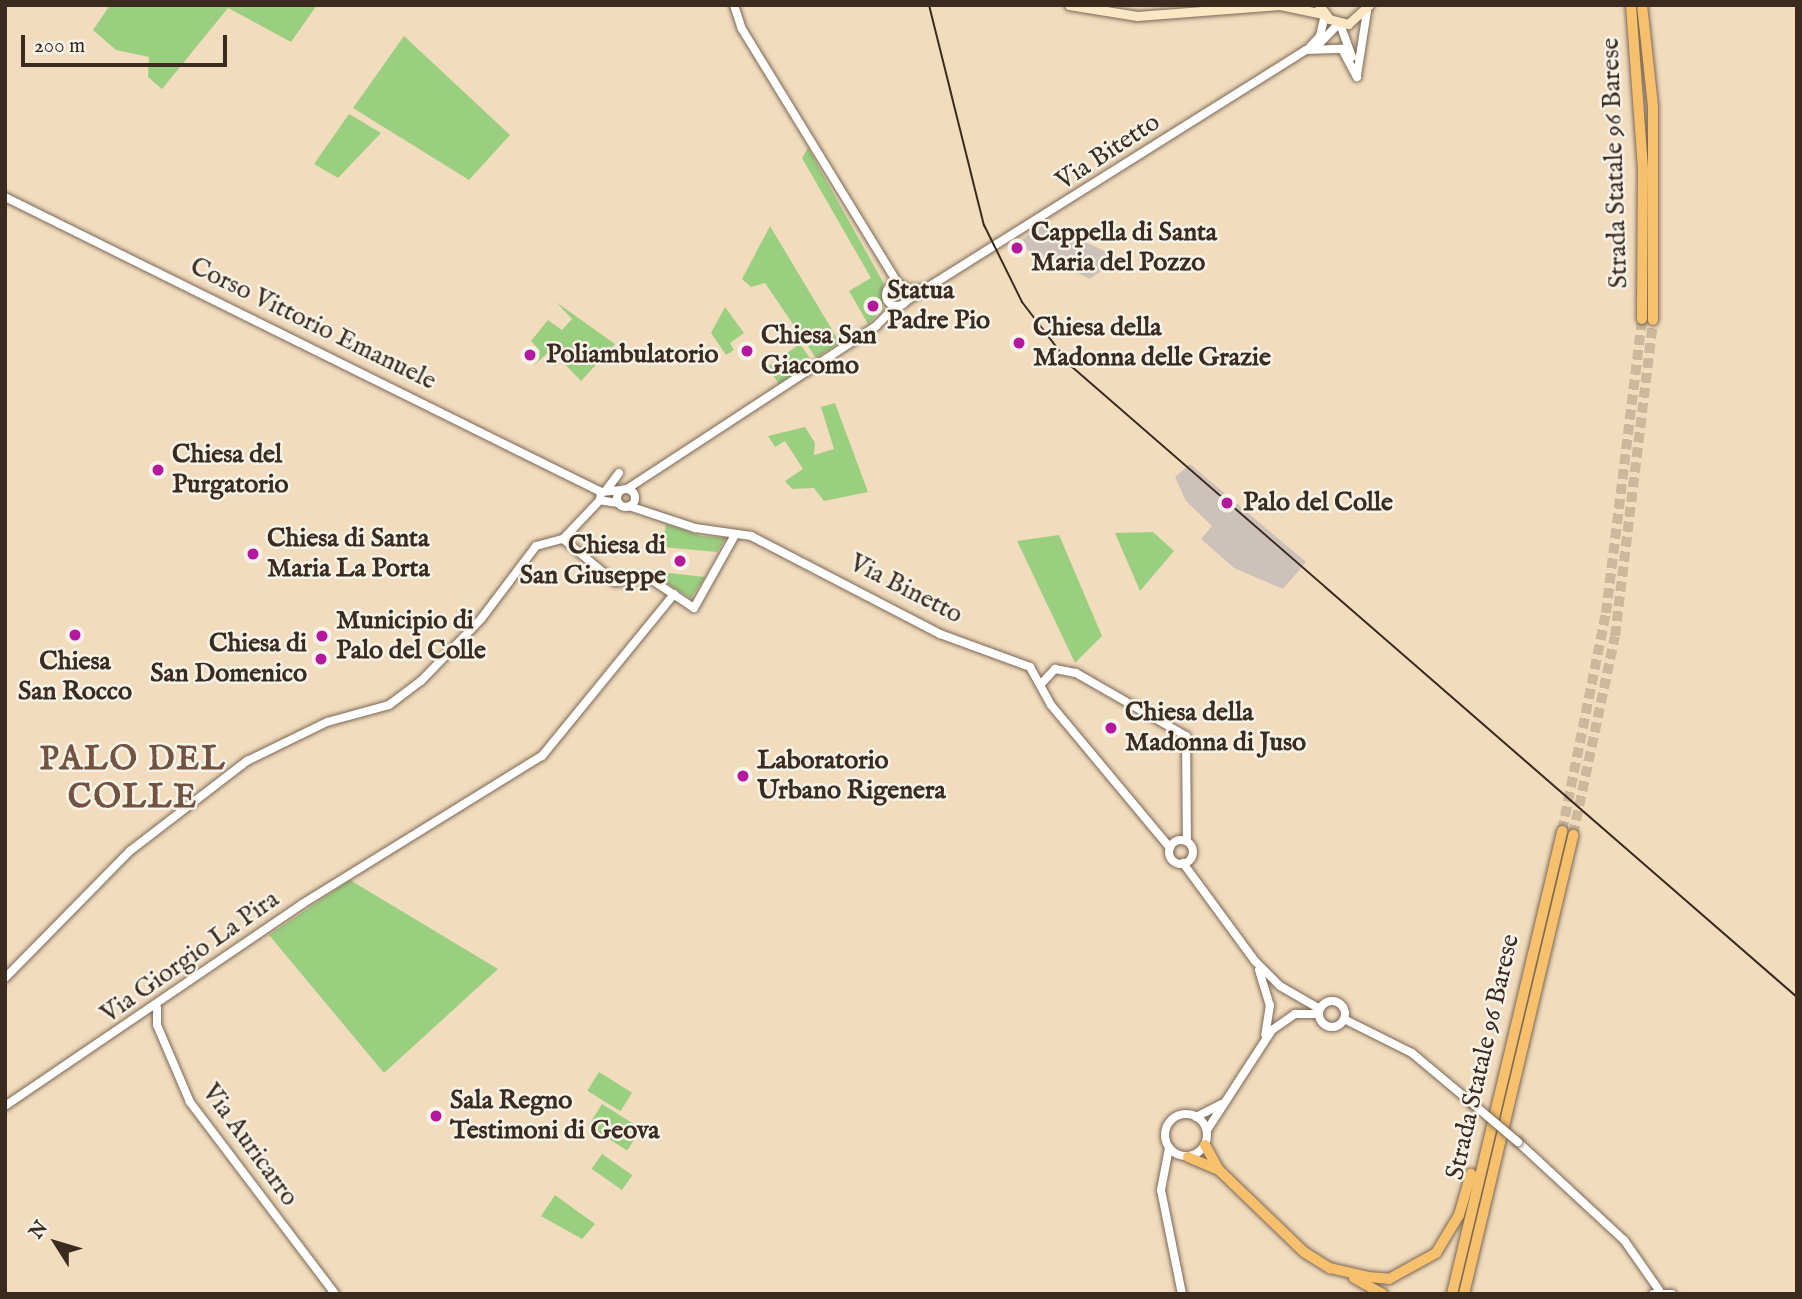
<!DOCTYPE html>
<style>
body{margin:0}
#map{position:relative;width:1802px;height:1299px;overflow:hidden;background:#f2dcbe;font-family:"IM FELL English",serif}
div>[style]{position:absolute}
.industrial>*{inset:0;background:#ccc2b9}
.green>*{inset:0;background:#9bcf80;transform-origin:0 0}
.trunk-tunnel>*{height:10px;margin-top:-5px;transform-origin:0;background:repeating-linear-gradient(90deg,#cdb89e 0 10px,transparent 0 15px)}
.roads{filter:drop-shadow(0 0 2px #7b6856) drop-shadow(0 0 2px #7b6856)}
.tertiary>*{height:8px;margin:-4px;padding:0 4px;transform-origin:4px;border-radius:4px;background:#fff}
.tertiary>.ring{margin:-4px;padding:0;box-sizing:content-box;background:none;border:8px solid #fff;border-radius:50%}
.secondary>*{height:9px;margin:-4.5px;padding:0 4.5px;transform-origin:4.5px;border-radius:4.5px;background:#fce6c4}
.trunk>*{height:10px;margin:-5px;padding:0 5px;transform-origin:5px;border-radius:5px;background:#f7c06c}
.rail>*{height:2px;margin:-1px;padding:0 1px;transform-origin:1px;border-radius:1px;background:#3b2a1e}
.bridges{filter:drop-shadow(0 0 2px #7b6856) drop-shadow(0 0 2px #7b6856)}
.tertiary-bridge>*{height:8px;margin:-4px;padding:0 4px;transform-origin:4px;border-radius:4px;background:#fff}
.dots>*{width:19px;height:19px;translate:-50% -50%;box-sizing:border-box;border:4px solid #f7f3e8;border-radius:50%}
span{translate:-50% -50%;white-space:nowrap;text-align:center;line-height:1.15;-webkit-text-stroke:5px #f7f3e8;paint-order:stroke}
.street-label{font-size:26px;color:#3b2a1e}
.poi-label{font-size:26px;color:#3b2a1e;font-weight:700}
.left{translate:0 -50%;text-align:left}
.right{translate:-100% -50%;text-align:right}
.district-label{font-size:33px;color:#725342;font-weight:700;letter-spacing:2px}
.frame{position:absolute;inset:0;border:7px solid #3b2a1e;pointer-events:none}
.north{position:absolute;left:21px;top:1208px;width:70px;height:70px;-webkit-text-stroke:5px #f7f3e8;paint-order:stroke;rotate:307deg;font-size:19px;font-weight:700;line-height:28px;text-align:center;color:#3b2a1e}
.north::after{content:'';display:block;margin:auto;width:24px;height:32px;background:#3b2a1e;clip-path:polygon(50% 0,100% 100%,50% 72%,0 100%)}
.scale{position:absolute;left:21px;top:35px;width:206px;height:32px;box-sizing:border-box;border:4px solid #3b2a1e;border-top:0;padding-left:9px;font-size:21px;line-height:24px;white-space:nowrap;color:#3b2a1e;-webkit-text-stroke:5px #f7f3e8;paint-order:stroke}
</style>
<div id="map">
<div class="industrial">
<div style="clip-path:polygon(1046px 224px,1120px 258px,1090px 279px,1015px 244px)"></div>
<div style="clip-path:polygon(1190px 464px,1306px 562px,1283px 589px,1234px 568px,1201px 539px,1212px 526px,1186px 501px,1175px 477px)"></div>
</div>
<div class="green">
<div style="clip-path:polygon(110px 5px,317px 5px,291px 42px,228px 8px,162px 89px,148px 77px,149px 57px,116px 50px,93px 30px)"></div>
<div style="clip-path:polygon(404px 36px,510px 135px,469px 180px,353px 108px)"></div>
<div style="clip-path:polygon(349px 114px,381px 133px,338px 178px,314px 164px)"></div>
<div style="clip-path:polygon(808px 148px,883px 282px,883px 309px,868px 324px,849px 291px,871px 278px,802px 158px)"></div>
<div style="clip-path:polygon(770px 226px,837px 338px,836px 345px,816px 358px,765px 283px,751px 287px,742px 279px)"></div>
<div style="clip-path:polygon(556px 302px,615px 344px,581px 381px,551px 350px,533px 366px,540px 351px,531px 341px,548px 320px,562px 330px,572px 319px)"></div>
<div style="clip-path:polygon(725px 307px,744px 333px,730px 343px,734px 350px,726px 355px,711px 333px)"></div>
<div style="left:800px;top:344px;width:21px;height:40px;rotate:55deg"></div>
<div style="clip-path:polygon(835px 403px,868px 492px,824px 501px,814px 488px,792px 489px,785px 481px,803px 469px,785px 441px,775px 447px,768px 436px,805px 427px,815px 443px,814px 455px,834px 449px,821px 407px)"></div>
<div style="clip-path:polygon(666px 524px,701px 536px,726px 538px,717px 552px,662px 547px)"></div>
<div style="clip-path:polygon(1153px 532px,1174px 551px,1140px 591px,1115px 533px)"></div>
<div style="clip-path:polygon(1059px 535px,1102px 636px,1075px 663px,1017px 541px)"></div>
<div style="clip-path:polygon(660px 572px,705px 577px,691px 598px,660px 579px)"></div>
<div style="clip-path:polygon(350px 880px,498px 969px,384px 1073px,269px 935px)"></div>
<div style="left:599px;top:1072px;width:39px;height:22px;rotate:32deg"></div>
<div style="left:602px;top:1104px;width:46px;height:26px;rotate:32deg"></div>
<div style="left:602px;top:1154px;width:37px;height:18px;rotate:35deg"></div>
<div style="clip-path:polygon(555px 1195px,595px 1224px,582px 1239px,541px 1216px)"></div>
</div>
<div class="trunk-tunnel">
<div style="left:1562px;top:831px;width:222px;rotate:-78.6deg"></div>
<div style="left:1606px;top:613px;width:296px;rotate:-83deg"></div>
<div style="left:1573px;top:835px;width:203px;rotate:-78.1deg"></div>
<div style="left:1615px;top:636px;width:318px;rotate:-83.1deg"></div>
</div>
<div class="roads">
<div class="tertiary">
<div style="left:734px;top:5px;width:25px;rotate:72deg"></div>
<div style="left:742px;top:29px;width:299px;rotate:58.5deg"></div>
<div style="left:1340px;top:24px;width:35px;rotate:70deg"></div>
<div style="left:1319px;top:44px;width:28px;rotate:-46deg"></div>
<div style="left:1309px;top:48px;width:16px;rotate:-47deg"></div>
<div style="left:1320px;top:36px;width:22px;rotate:-77deg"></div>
<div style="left:1357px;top:75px;width:65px;rotate:-81.1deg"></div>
<div style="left:5px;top:197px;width:665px;rotate:26.33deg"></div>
<div class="ring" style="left:886px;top:284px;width:14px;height:14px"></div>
<div style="left:906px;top:289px;width:24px"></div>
<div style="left:906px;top:301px;width:472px;rotate:-32.1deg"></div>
<div style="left:1306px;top:50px;width:36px;rotate:-2deg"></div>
<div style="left:1342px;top:49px;width:32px;rotate:62deg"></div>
<div style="left:607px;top:489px;width:20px;rotate:-53deg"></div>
<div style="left:627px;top:489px;width:298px;rotate:-33.2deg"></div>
<div style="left:876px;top:326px;width:28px;rotate:-45deg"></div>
<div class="ring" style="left:617px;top:489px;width:10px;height:10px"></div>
<div style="left:618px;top:503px;width:18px;rotate:-171deg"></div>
<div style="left:600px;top:500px;width:8px;rotate:-83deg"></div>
<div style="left:601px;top:492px;width:20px;rotate:-6deg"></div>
<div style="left:629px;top:506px;width:70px;rotate:18.4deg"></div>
<div style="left:695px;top:528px;width:57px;rotate:8.1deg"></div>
<div style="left:751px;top:536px;width:213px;rotate:27.4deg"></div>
<div style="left:940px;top:634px;width:96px;rotate:20.1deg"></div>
<div style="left:1030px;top:667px;width:43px;rotate:61.1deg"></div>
<div style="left:1051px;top:705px;width:186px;rotate:50.2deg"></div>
<div style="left:563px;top:539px;width:67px;rotate:39.6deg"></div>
<div style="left:615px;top:582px;width:34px;rotate:-7deg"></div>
<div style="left:649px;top:578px;width:54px;rotate:33.7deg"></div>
<div style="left:694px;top:608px;width:84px;rotate:-60.7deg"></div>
<div style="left:1041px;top:684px;width:21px;rotate:-47deg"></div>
<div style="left:1055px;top:669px;width:21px;rotate:11deg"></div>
<div style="left:1076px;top:673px;width:127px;rotate:29.8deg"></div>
<div style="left:1186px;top:736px;width:105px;rotate:89.5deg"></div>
<div class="ring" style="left:1169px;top:840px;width:16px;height:16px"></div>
<div style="left:1183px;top:863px;width:122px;rotate:53.7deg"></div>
<div style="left:1255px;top:961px;width:35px;rotate:45deg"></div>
<div style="left:1280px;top:986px;width:46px;rotate:29.9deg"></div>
<div style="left:1259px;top:970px;width:37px;rotate:73deg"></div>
<div style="left:1270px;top:1005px;width:30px;rotate:99deg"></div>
<div style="left:5px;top:978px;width:178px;rotate:-45.5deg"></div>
<div style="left:130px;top:851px;width:148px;rotate:-37.6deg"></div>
<div style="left:247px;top:761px;width:89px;rotate:-26deg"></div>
<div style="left:327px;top:722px;width:64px;rotate:-15.3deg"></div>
<div style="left:389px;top:705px;width:40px;rotate:-37deg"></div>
<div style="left:421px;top:681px;width:86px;rotate:-45.9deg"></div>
<div style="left:481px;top:619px;width:91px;rotate:-53deg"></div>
<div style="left:536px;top:546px;width:28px;rotate:-15deg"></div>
<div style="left:563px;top:539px;width:54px;rotate:-46.5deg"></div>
<div class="ring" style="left:1319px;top:1001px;width:18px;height:18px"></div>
<div style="left:157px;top:1008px;width:17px;rotate:90deg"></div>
<div style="left:157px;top:1025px;width:84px;rotate:66.8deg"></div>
<div style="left:190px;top:1102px;width:241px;rotate:52.9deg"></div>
<div style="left:1344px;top:1019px;width:76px;rotate:26.6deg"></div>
<div style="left:1412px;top:1053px;width:80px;rotate:39.9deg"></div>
<div style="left:5px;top:1106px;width:359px;rotate:-34.2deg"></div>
<div style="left:302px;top:904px;width:282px;rotate:-31.7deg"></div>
<div style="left:542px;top:756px;width:209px;rotate:-50.8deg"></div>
<div class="ring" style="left:1165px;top:1114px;width:34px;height:34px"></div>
<div style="left:1196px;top:1117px;width:29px;rotate:-27deg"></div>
<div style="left:1207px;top:1130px;width:119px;rotate:-57deg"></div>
<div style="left:1272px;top:1030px;width:28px;rotate:-35deg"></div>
<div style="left:1295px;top:1014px;width:24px"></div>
<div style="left:1518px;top:1142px;width:144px;rotate:42.8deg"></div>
<div style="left:1624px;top:1240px;width:61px;rotate:55deg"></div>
<div style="left:1169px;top:1148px;width:43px;rotate:100.8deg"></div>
<div style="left:1161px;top:1190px;width:106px;rotate:78.6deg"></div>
<div style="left:1653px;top:1294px;width:19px"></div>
</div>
<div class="secondary">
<div style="left:1069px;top:5px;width:69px;rotate:9.2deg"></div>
<div style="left:1137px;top:16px;width:143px;rotate:-4.4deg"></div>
<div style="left:1280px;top:5px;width:44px;rotate:11.8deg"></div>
<div style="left:1319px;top:5px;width:17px;rotate:54deg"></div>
<div style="left:1329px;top:19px;width:20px;rotate:15deg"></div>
<div style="left:1348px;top:24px;width:28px;rotate:-42deg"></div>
</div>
<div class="trunk">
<div style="left:1631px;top:5px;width:165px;rotate:85.8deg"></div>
<div style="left:1643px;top:170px;width:149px;rotate:90.4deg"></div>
<div style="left:1642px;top:5px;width:103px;rotate:83.8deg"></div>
<div style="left:1653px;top:107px;width:213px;rotate:90deg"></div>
<div style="left:1205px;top:1145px;width:29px;rotate:61deg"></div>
<div style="left:1219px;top:1170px;width:118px;rotate:44deg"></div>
<div style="left:1304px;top:1252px;width:31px;rotate:32deg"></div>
<div style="left:1330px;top:1268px;width:39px;rotate:13deg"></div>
<div style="left:1368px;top:1277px;width:21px;rotate:5deg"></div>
<div style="left:1389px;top:1279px;width:54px;rotate:-29deg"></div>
<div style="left:1436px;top:1253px;width:44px;rotate:-58.8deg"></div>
<div style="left:1459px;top:1215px;width:43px;rotate:-73.7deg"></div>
<div style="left:1188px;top:1157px;width:30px;rotate:23deg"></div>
<div style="left:1354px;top:1278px;width:33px;rotate:29deg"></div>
<div style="left:1452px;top:1294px;width:476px;rotate:-76.6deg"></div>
<div style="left:1464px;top:1294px;width:472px;rotate:-76.6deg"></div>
</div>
</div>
<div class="rail">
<div style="left:929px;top:5px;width:227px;rotate:76deg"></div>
<div style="left:984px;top:225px;width:86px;rotate:63.7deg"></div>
<div style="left:1022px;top:302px;width:81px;rotate:52.6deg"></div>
<div style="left:1071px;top:366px;width:962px;rotate:41deg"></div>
</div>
<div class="bridges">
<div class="tertiary-bridge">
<div style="left:1473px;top:1104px;width:59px;rotate:40.2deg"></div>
</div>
</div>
<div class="dots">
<div style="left:1017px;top:248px;background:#b5179e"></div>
<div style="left:873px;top:306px;background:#b5179e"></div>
<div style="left:1019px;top:343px;background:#b5179e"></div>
<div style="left:747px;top:351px;background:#b5179e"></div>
<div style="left:530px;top:355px;background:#b5179e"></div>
<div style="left:158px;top:470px;background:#b5179e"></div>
<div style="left:1227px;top:503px;background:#b5179e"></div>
<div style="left:253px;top:554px;background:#b5179e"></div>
<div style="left:680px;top:561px;background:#b5179e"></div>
<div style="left:75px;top:635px;background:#b5179e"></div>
<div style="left:322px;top:636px;background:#b5179e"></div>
<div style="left:321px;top:659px;background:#b5179e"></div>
<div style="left:1111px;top:728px;background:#b5179e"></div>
<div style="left:743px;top:776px;background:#b5179e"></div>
<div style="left:436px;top:1116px;background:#b5179e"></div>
</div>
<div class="street-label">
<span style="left:1108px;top:152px;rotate:-33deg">Via Bitetto</span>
<span style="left:1615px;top:163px;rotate:-92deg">Strada Statale 96 Barese</span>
<span style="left:313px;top:324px;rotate:26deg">Corso Vittorio Emanuele</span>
<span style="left:906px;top:589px;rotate:27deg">Via Binetto</span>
<span style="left:190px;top:957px;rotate:-35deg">Via Giorgio La Pira</span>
<span style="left:1483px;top:1057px;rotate:-77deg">Strada Statale 96 Barese</span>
<span style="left:250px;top:1145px;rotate:54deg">Via Auricarro</span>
</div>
<div class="poi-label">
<span class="left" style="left:1031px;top:248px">Cappella di Santa<br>Maria del Pozzo</span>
<span class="left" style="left:887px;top:306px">Statua<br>Padre Pio</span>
<span class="left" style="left:1033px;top:343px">Chiesa della<br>Madonna delle Grazie</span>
<span class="left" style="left:761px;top:351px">Chiesa San<br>Giacomo</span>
<span class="left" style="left:546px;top:355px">Poliambulatorio</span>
<span class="left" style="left:172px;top:470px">Chiesa del<br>Purgatorio</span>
<span class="left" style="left:1243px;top:503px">Palo del Colle</span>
<span class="left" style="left:267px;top:554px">Chiesa di Santa<br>Maria La Porta</span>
<span class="right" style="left:666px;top:561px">Chiesa di<br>San Giuseppe</span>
<span class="left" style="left:336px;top:636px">Municipio di<br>Palo del Colle</span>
<span class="right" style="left:307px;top:659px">Chiesa di<br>San Domenico</span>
<span style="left:75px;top:677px">Chiesa<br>San Rocco</span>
<span class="left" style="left:1125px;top:728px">Chiesa della<br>Madonna di Juso</span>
<span class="left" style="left:757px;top:776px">Laboratorio<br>Urbano Rigenera</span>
<span class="left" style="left:450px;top:1116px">Sala Regno<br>Testimoni di Geova</span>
</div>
<div class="district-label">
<span style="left:133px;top:780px">PALO DEL<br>COLLE</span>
</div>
<div class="frame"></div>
<div class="north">N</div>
<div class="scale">200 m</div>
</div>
